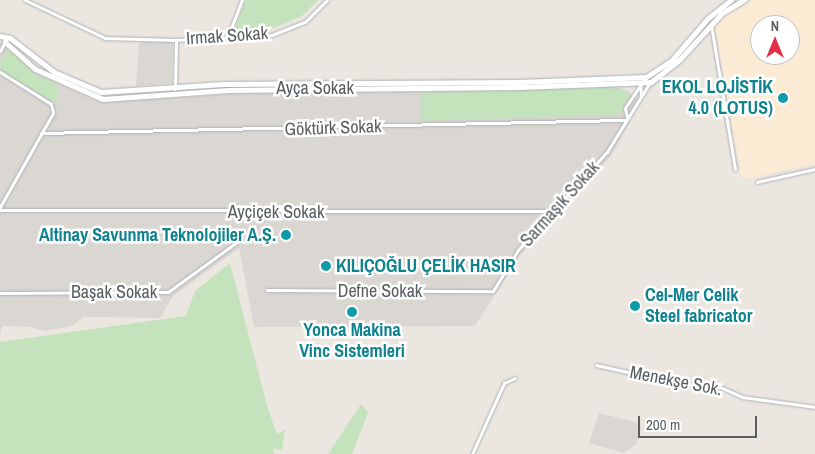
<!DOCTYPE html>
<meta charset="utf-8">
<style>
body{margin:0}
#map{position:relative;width:815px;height:454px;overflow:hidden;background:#ebe6e0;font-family:"Archivo Narrow",sans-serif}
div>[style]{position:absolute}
.commercial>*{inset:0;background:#fcebd4}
.industrial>*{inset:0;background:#dad6d2}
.green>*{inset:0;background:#c4e3bc}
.roads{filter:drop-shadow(0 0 1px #aeb2b5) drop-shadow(0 0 1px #aeb2b5)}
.street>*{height:3px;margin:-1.5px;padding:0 1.5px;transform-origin:1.5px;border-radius:1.5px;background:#fff}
.secondary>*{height:5px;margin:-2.5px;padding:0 2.5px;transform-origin:2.5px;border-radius:2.5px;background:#fff}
.dots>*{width:14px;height:14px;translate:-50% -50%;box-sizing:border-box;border:2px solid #fff;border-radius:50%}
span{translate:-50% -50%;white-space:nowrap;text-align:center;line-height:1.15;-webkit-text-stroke:5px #fff;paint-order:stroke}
.street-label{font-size:18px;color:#595e60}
.culture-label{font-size:18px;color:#0d838f;font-weight:700}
.right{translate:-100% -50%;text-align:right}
.left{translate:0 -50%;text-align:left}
.north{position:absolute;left:750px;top:15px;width:50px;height:50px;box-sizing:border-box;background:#fff;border:1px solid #bdbfbf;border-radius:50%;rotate:0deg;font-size:14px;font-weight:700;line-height:20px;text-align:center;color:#595e60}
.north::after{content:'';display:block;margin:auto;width:18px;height:22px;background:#e22f46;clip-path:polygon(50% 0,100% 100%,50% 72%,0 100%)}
.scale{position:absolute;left:638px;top:416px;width:119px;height:22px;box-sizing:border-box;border:2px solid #595e60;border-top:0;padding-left:6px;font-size:15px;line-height:18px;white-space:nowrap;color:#595e60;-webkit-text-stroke:4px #fff;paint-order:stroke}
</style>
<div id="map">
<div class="commercial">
<div style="clip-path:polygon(evenodd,756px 0,815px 0,815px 164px,745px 179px,741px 175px,714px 21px,736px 7px,756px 0,760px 25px,790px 25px,790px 55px,760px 55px,760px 25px)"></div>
</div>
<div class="industrial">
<div style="clip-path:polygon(0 42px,36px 73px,99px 102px,264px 92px,483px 92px,615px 87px,627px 90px,640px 102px,611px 156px,520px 255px,475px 326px,254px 327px,239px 248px,173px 296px,160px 318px,83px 317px,72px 326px,44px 331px,31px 327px,2px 326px,0 336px)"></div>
<div style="clip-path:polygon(139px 42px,173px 42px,172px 83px,136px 86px)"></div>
<div style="clip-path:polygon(599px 413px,639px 423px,641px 429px,636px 445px,623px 453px,589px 443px)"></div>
</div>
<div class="green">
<div style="clip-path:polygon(246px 0,318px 0,302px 16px,271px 29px,233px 33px)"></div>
<div style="clip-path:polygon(7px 52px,14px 52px,35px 74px,57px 85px,57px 104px,2px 72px,0 63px)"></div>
<div style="clip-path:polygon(615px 87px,630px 94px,621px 112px,614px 115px,421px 121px,421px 92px)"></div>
<div style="clip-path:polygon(230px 263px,267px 406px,277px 434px,285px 430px,282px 450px,273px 448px,274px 454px,0 454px,0 342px,186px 316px,195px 291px)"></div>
<div style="clip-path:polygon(361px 404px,368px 413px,352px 454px,328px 454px)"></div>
</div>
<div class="roads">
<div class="street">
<div style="left:25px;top:0;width:89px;rotate:25.4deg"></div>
<div style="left:105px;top:38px;width:71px;rotate:1.6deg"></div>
<div style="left:176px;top:40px;width:96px;rotate:-3deg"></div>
<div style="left:272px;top:35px;width:35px;rotate:-22deg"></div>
<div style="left:305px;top:22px;width:31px;rotate:-45deg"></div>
<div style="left:711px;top:25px;width:146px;rotate:80.5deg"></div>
<div style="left:228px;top:36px;width:39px;rotate:-69deg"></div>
<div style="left:0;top:51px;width:10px;rotate:-61deg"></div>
<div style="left:0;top:72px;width:60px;rotate:32.1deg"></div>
<div style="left:51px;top:104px;width:9px;rotate:77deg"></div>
<div style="left:53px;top:113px;width:108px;rotate:119.4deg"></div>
<div style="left:640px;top:82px;width:14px;rotate:86deg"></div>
<div style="left:175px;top:89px;width:49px;rotate:-88.8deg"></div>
<div style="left:627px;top:117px;width:9px;rotate:-103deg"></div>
<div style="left:625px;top:108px;width:37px;rotate:-56deg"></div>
<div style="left:41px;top:133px;width:584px;rotate:-1.28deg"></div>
<div style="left:757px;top:182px;width:59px;rotate:-12.6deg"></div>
<div style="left:0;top:210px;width:553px;rotate:0.1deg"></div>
<div style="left:267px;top:290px;width:226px;rotate:0.3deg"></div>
<div style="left:493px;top:291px;width:48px;rotate:-58.6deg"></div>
<div style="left:518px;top:250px;width:132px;rotate:-47.8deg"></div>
<div style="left:607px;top:152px;width:82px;rotate:-58.4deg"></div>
<div style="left:0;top:293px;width:168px;rotate:-0.3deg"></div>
<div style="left:168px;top:292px;width:90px;rotate:-36deg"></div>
<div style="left:596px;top:365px;width:84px;rotate:12.4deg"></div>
<div style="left:678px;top:383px;width:42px;rotate:5.4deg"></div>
<div style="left:720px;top:387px;width:24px;rotate:24deg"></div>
<div style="left:742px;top:397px;width:74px;rotate:7.8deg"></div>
<div style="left:472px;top:454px;width:78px;rotate:-65.7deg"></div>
<div style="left:504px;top:383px;width:12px;rotate:-24deg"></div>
</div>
<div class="secondary">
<div style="left:0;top:36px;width:10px;rotate:11deg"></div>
<div style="left:10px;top:38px;width:56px;rotate:37.7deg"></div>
<div style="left:54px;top:72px;width:51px;rotate:23.1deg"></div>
<div style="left:101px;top:92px;width:122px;rotate:-3.8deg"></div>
<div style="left:223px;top:84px;width:296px;rotate:-0.4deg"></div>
<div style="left:519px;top:82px;width:127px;rotate:-2.3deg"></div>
<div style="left:646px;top:77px;width:31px;rotate:-33deg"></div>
<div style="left:672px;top:60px;width:55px;rotate:-49.4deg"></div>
<div style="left:708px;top:18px;width:29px;rotate:-38deg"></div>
<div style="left:6px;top:38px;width:4px;rotate:104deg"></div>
<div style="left:5px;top:42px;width:40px;rotate:42deg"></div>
<div style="left:35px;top:69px;width:74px;rotate:23.8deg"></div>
<div style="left:103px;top:99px;width:126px;rotate:-4.1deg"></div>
<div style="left:229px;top:90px;width:290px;rotate:-0.6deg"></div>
<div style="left:519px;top:87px;width:132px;rotate:-2.2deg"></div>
<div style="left:651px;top:82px;width:37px;rotate:-38deg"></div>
<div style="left:680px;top:59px;width:62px;rotate:-47.6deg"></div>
<div style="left:722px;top:13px;width:26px;rotate:-31deg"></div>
</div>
</div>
<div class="dots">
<div style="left:783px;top:98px;background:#0f9aa8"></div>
<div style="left:286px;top:235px;background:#0f9aa8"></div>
<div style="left:326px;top:266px;background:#0f9aa8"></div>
<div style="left:635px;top:306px;background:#0f9aa8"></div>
<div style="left:352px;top:312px;background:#0f9aa8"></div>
</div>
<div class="street-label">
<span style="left:227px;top:36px;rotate:-4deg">Irmak Sokak</span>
<span style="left:315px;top:88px">Ayça Sokak</span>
<span style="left:333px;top:128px;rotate:-2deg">Göktürk Sokak</span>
<span style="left:560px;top:204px;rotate:-48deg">Sarmaşık Sokak</span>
<span style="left:276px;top:212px">Ayçiçek Sokak</span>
<span style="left:380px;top:291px">Defne Sokak</span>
<span style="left:114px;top:292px">Başak Sokak</span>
<span style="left:676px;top:381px;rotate:11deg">Menekşe Sok.</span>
</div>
<div class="culture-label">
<span class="right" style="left:773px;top:98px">EKOL LOJİSTİK<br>4.0 (LOTUS)</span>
<span class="right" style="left:276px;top:235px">Altinay Savunma Teknolojiler A.Ş.</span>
<span class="left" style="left:336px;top:266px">KILIÇOĞLU ÇELİK HASIR</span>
<span class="left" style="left:645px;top:306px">Cel-Mer Celik<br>Steel fabricator</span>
<span style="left:352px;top:341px">Yonca Makina<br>Vinc Sistemleri</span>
</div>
<div class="north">N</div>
<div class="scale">200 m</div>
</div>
